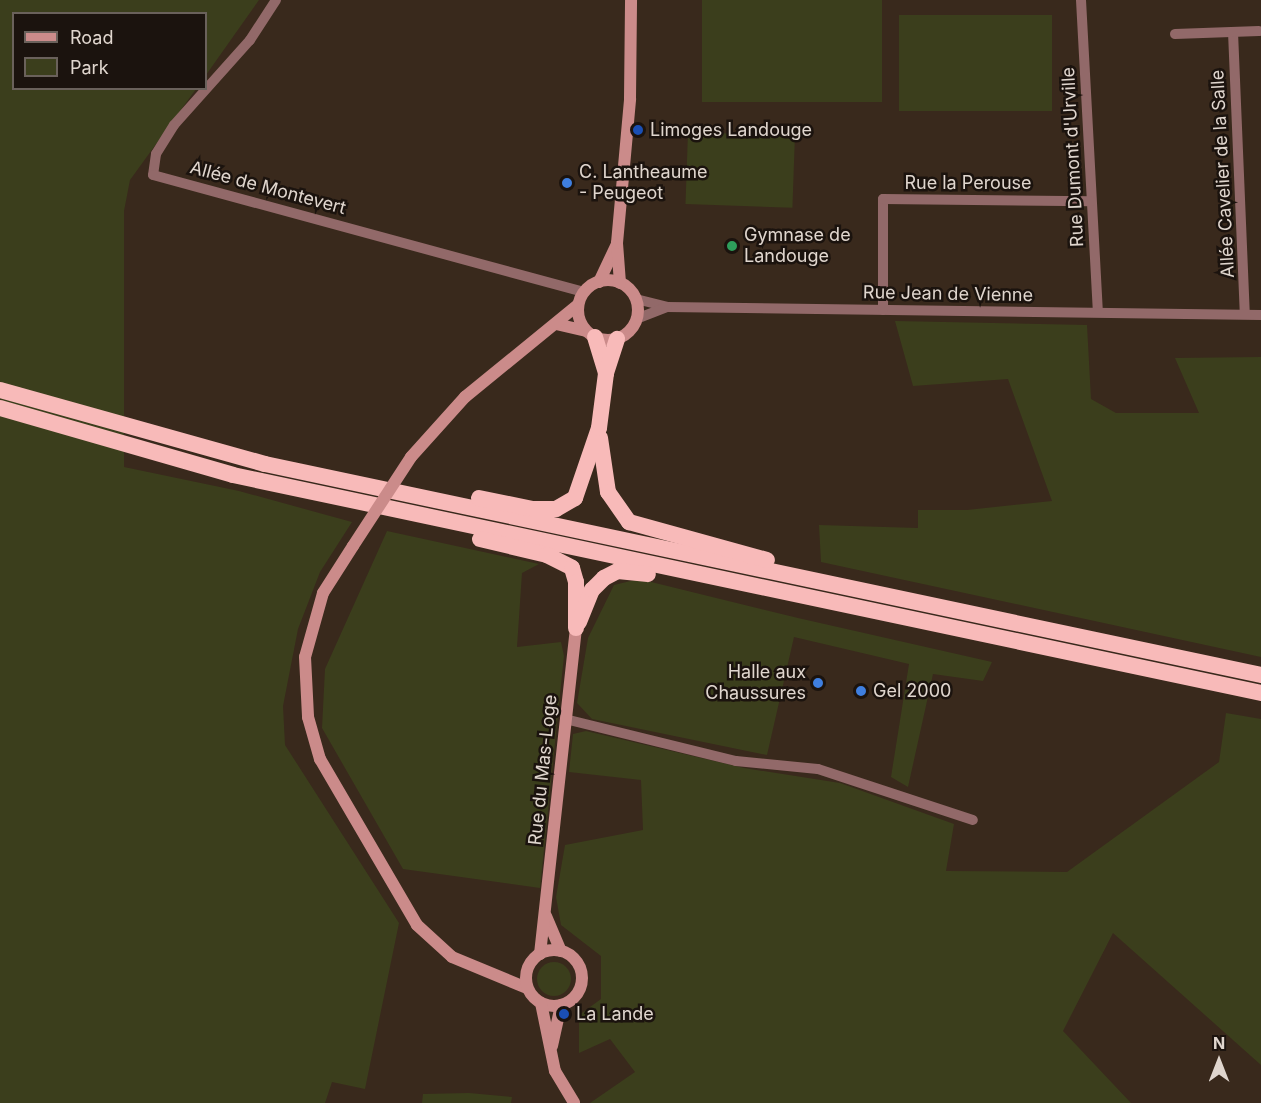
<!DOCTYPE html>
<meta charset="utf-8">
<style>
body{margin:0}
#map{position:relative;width:1261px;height:1103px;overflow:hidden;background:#39291c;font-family:Inter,sans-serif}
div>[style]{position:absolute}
.green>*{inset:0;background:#3b3e1c;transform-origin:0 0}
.round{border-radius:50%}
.minor>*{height:10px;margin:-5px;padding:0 5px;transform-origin:5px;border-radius:5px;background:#926969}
.secondary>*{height:12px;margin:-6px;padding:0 6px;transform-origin:6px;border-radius:6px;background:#cb8b8a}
.secondary>.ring{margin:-6px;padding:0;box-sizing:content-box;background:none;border:12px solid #cb8b8a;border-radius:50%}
.trunk>*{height:16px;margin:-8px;padding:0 8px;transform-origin:8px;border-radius:8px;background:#f8bab9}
.secondary-bridge>*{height:12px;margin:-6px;padding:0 6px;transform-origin:6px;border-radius:6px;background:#cb8b8a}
.dots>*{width:16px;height:16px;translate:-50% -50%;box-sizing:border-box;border:3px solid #1b130e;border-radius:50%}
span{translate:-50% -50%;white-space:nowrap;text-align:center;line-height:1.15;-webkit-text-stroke:5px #1b130e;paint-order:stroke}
.poi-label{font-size:18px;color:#e0d6ce}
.left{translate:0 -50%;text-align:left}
.right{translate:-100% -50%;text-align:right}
.street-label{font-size:18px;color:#e0d6ce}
.legend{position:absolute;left:12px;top:12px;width:195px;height:78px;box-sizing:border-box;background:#1b130e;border:2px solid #6a615b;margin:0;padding:8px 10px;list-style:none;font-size:18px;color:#e0d6ce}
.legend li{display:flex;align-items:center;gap:12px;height:30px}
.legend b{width:30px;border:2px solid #6a615b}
.north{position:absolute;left:1189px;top:1031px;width:60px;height:60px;-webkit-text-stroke:4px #1b130e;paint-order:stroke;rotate:0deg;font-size:16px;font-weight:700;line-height:24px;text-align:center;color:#e0d6ce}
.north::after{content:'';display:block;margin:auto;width:21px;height:27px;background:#e0d6ce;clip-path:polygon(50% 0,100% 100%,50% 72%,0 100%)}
</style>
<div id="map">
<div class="green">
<div style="clip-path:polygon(0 0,259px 0,206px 75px,206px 14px,14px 14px,14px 88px,196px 89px,130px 180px,124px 211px,124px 467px,239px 491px,352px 522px,320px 572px,298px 629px,283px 706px,285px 745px,399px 923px,365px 1089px,332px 1082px,325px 1103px,0 1103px)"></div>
<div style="left:702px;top:0;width:180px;height:102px"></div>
<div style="left:899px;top:15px;width:153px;height:96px"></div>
<div style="left:688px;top:132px;width:107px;height:72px;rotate:2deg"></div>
<div style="clip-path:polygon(895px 321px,1087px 325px,1091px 399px,1116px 413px,1199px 413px,1175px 358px,1261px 357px,1261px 657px,821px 562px,819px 525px,918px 528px,918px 510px,967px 510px,1052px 501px,1008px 379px,913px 386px)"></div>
<div style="clip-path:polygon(387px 531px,539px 564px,522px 573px,517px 647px,561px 642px,564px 656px,540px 888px,403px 869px,322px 728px,325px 669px)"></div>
<div style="clip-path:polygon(639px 579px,798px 618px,992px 662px,983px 681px,933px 674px,908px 787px,891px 777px,909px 664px,794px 637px,767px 755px,592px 719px,577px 703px,588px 638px,614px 585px)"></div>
<div style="clip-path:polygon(1226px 713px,1261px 719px,1261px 1065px,1113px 933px,1063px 1031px,1131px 1103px,590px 1103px,635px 1072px,610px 1039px,579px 1053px,579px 1015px,601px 999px,601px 956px,561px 925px,556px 897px,565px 845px,643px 830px,641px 780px,569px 772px,573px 734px,586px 731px,744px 768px,840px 783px,954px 824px,946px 871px,1067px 872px,1219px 762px)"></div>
<div class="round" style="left:537px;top:962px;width:34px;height:34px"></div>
<div style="clip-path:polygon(469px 1093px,512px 1097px,511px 1103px,422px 1103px,423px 1094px)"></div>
</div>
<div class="minor">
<div style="left:276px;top:0;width:48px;rotate:123deg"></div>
<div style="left:250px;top:40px;width:114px;rotate:131.8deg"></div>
<div style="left:174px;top:125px;width:34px;rotate:122deg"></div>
<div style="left:156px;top:154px;width:21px;rotate:98deg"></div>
<div style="left:153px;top:175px;width:447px;rotate:15.2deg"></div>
<div style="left:1081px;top:0;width:312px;rotate:86.9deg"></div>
<div style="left:1233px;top:32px;width:282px;rotate:87.6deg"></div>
<div style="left:1175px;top:34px;width:84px;rotate:-2deg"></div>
<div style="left:636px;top:299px;width:32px;rotate:14deg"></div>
<div style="left:667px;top:307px;width:594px;rotate:0.77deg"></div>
<div style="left:883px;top:310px;width:111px;rotate:-90deg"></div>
<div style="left:883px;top:199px;width:208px;rotate:0.6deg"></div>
<div style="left:636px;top:319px;width:33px;rotate:-21deg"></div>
<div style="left:565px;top:719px;width:176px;rotate:13.8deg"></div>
<div style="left:736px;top:761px;width:82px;rotate:5.6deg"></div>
<div style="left:818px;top:769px;width:163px;rotate:18.2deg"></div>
</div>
<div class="secondary">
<div class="ring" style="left:578px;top:280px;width:48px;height:48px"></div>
<div style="left:599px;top:282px;width:42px;rotate:-64.7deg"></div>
<div style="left:620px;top:283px;width:40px;rotate:-94.3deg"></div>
<div style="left:617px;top:243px;width:145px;rotate:-84.8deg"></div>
<div style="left:630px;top:99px;width:99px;rotate:-89.4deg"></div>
<div style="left:556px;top:324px;width:31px;rotate:13deg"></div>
<div style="left:411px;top:457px;width:81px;rotate:-48deg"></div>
<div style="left:465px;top:397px;width:146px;rotate:-39.2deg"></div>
<div style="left:353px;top:546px;width:56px;rotate:122.6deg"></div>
<div style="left:323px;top:593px;width:66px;rotate:105.7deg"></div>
<div style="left:305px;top:657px;width:60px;rotate:87.1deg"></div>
<div style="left:308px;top:717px;width:44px;rotate:74.1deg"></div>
<div style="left:320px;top:759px;width:192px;rotate:59.7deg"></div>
<div style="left:417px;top:925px;width:47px;rotate:42.4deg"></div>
<div style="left:452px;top:957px;width:81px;rotate:22.5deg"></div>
<div style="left:546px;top:916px;width:38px;rotate:67deg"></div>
<div class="ring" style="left:526px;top:950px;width:44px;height:44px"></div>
<div style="left:540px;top:954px;width:328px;rotate:-83.7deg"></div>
<div style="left:541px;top:1003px;width:69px;rotate:78.4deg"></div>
<div style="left:555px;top:1071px;width:37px;rotate:59deg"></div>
<div style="left:552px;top:1046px;width:42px;rotate:-77.6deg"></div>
</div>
<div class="trunk">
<div style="left:595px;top:337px;width:38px;rotate:73deg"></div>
<div style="left:0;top:390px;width:275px;rotate:15.6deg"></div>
<div style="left:265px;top:464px;width:1018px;rotate:11.96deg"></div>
<div style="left:0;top:408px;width:242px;rotate:16deg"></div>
<div style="left:233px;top:475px;width:1051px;rotate:11.97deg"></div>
<div style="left:600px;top:438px;width:55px;rotate:81.6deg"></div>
<div style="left:608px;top:492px;width:37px;rotate:55deg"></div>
<div style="left:629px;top:522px;width:143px;rotate:15.4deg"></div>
<div style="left:479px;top:498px;width:55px;rotate:11.5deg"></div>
<div style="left:533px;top:509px;width:23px"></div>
<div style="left:556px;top:509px;width:22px;rotate:-30deg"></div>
<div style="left:575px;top:498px;width:74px;rotate:-71.1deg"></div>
<div style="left:599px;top:428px;width:55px;rotate:-82.7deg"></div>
<div style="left:606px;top:373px;width:36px;rotate:-72deg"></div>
<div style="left:480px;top:539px;width:69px;rotate:13.4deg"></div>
<div style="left:547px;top:555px;width:28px;rotate:27deg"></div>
<div style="left:572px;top:568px;width:15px;rotate:74deg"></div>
<div style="left:576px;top:582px;width:46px;rotate:90deg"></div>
<div style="left:579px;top:622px;width:35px;rotate:-68deg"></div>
<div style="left:592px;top:590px;width:17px;rotate:-45deg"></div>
<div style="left:604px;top:578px;width:16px;rotate:-27deg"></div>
<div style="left:618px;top:571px;width:30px;rotate:6deg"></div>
</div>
<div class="secondary-bridge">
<div style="left:353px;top:546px;width:106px;rotate:-56.9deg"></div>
</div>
<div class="dots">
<div style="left:638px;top:130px;background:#1a4fb4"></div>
<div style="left:567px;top:183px;background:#3f7fe0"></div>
<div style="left:732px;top:246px;background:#2e9e5b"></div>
<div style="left:818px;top:683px;background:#3f7fe0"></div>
<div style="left:861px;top:691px;background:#3f7fe0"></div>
<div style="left:564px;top:1014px;background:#1a4fb4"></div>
</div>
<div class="poi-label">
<span class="left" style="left:650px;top:130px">Limoges Landouge</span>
<span class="left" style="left:579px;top:183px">C. Lantheaume<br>- Peugeot</span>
<span class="left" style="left:744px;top:246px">Gymnase de<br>Landouge</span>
<span class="right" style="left:806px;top:683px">Halle aux<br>Chaussures</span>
<span class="left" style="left:873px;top:691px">Gel 2000</span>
<span class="left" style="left:576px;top:1014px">La Lande</span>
</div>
<div class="street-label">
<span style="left:1073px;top:157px;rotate:-93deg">Rue Dumont d'Urville</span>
<span style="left:1223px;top:174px;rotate:-93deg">Allée Cavelier de la Salle</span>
<span style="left:968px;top:183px">Rue la Perouse</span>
<span style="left:268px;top:188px;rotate:15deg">Allée de Montevert</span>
<span style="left:948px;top:294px;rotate:1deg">Rue Jean de Vienne</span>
<span style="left:543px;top:770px;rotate:-84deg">Rue du Mas-Loge</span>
</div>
<ul class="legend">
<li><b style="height:8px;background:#cb8b8a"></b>Road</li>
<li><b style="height:16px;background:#3b3e1c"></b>Park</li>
</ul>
<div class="north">N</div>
</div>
